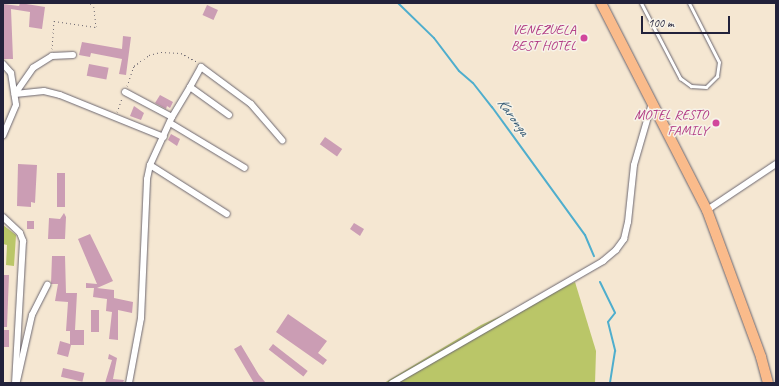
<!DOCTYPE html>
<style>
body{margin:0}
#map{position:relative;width:779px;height:386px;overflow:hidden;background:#f5e7d2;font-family:Caveat,sans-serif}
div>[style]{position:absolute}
.green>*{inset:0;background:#bac668}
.stream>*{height:2px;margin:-1px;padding:0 1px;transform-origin:1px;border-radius:1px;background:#4faecd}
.building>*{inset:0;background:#cb9db4;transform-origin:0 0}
.path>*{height:1px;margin-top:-0.5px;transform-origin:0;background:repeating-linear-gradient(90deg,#6c6770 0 1px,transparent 0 4px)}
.roads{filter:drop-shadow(0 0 1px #6c6770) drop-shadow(0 0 1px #6c6770)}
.lane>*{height:3px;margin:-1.5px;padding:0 1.5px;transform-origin:1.5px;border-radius:1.5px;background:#fff}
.street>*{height:6px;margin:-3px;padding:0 3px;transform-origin:3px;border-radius:3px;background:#fff}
.primary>*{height:10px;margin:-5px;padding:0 5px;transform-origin:5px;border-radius:5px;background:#fabb8b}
.dots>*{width:11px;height:11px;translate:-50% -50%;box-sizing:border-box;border:2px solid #f7f3e8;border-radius:50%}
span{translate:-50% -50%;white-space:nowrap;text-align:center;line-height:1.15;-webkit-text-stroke:3px #f7f3e8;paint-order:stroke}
.hotel-label{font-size:14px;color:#b23c85}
.right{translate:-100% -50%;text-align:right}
.water-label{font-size:15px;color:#345a75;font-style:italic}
.frame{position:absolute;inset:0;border:4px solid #22223b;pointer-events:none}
.scale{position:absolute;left:641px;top:16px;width:89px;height:18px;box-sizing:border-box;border:2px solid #22223b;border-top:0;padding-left:5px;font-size:12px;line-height:14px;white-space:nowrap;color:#22223b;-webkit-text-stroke:3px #f7f3e8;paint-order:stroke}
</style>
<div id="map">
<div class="green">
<div style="clip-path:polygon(3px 225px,16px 235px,14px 266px,6px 265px,7px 245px,3px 244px)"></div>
<div style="clip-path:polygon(575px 282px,596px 351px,595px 383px,384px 383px,481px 325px)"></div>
</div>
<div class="stream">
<div style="left:398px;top:3px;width:50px;rotate:44.2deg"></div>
<div style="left:434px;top:38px;width:41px;rotate:52.9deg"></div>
<div style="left:459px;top:71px;width:18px;rotate:41deg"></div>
<div style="left:473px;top:83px;width:31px;rotate:52deg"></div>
<div style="left:492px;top:107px;width:158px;rotate:54deg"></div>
<div style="left:585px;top:235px;width:23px;rotate:67deg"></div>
<div style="left:600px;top:282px;width:34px;rotate:64deg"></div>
<div style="left:615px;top:313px;width:11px;rotate:128deg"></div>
<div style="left:608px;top:322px;width:30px;rotate:76deg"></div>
<div style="left:615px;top:351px;width:32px;rotate:99deg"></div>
</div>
<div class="building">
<div style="clip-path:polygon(20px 3px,45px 7px,42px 29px,29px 27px,30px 12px,11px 9px,13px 59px,3px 59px,3px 4px,19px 6px)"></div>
<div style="left:207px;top:5px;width:12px;height:11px;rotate:24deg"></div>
<div style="clip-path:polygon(123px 36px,131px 37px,126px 75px,119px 74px,122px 59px,91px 53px,90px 57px,79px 55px,82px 42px,122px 49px)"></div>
<div style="left:89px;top:64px;width:20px;height:12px;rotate:11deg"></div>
<div style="clip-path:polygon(160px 95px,173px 102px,170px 108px,167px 106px,166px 109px,155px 103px)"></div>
<div style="clip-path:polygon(134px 106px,144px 113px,141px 120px,130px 116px)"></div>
<div style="clip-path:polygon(171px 134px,180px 139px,177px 146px,168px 140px)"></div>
<div style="left:325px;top:137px;width:21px;height:9px;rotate:35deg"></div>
<div style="clip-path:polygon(18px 164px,37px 165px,35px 203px,31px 202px,31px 207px,17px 206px)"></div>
<div style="left:57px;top:173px;width:8px;height:34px"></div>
<div style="clip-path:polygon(64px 213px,66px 217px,65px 239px,48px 239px,49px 218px,60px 219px)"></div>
<div style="left:27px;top:221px;width:7px;height:8px"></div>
<div style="clip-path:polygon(354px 223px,364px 229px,360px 236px,350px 229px)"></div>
<div style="clip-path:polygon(90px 234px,113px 281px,97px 288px,114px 290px,114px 298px,133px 302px,132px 313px,118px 310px,118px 340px,109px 339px,112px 312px,106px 311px,107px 299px,93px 297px,94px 288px,86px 288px,86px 283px,97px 284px,78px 239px)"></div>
<div style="clip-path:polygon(52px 256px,65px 256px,66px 293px,77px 293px,75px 330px,84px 330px,84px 345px,71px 345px,68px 357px,57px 354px,60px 341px,70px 344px,70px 331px,66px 331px,68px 302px,55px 301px,58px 284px,51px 284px)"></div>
<div style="clip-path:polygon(3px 275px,9px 275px,7px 327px,3px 327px)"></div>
<div style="left:91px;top:310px;width:8px;height:22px"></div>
<div style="clip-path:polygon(288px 314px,327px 341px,318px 353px,327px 360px,323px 365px,276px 332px)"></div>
<div style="left:3px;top:330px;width:6px;height:17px"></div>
<div style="left:273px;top:344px;width:44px;height:7px;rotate:38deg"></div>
<div style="clip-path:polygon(241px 345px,259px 375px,266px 383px,254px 383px,234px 349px)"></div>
<div style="clip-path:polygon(109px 354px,117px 358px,113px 379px,124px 380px,123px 383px,105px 383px,112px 360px,108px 359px)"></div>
<div style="left:63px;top:368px;width:22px;height:9px;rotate:13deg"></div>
</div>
<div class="path">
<div style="left:52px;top:49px;width:28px;rotate:-86deg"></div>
<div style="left:54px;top:21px;width:42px;rotate:8.1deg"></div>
<div style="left:96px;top:27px;width:20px;rotate:-96deg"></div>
<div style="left:94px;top:7px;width:6px;rotate:-135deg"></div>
<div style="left:127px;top:86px;width:21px;rotate:-71deg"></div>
<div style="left:134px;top:66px;width:19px;rotate:-36deg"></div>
<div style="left:149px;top:55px;width:12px;rotate:-14deg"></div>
<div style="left:161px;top:52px;width:20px;rotate:3deg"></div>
<div style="left:181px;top:53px;width:18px;rotate:29deg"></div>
<div style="left:117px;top:112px;width:15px;rotate:-70deg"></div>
</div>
<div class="roads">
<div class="lane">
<div style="left:641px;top:3px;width:85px;rotate:62.5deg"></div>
<div style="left:680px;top:78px;width:14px;rotate:36deg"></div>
<div style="left:691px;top:86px;width:15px;rotate:4deg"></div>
<div style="left:706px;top:87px;width:16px;rotate:-45deg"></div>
<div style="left:717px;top:76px;width:14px;rotate:-82deg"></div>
<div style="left:719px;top:62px;width:66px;rotate:-117deg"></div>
</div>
<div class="street">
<div style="left:73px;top:55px;width:21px;rotate:177deg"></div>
<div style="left:52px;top:56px;width:22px;rotate:148deg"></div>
<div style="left:33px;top:68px;width:32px;rotate:125deg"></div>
<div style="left:15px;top:94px;width:29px;rotate:-6deg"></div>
<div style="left:44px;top:91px;width:16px;rotate:14deg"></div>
<div style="left:60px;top:95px;width:112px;rotate:22deg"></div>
<div style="left:3px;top:64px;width:12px;rotate:48deg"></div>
<div style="left:11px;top:73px;width:32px;rotate:81deg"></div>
<div style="left:16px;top:105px;width:33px;rotate:113deg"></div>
<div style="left:125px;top:92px;width:53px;rotate:28deg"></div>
<div style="left:229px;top:115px;width:48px;rotate:-144.3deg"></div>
<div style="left:190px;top:87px;width:23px;rotate:-61deg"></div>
<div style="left:201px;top:67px;width:62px;rotate:36.5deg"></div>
<div style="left:251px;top:104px;width:48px;rotate:49.3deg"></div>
<div style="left:170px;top:123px;width:87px;rotate:31deg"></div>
<div style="left:150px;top:165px;width:91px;rotate:32.5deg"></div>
<div style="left:707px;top:210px;width:83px;rotate:-33.7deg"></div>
<div style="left:3px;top:217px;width:23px;rotate:43deg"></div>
<div style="left:20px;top:233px;width:9px;rotate:69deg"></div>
<div style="left:23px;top:241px;width:142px;rotate:93.2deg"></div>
<div style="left:17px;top:381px;width:68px;rotate:-77.2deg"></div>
<div style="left:32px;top:315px;width:34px;rotate:-63deg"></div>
<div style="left:129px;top:383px;width:66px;rotate:-79.5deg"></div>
<div style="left:141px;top:318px;width:139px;rotate:-87.5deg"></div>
<div style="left:147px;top:179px;width:14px;rotate:-78deg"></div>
<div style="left:150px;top:165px;width:53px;rotate:-65.4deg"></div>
<div style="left:172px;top:117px;width:35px;rotate:-59deg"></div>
<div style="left:392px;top:383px;width:244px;rotate:-30deg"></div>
<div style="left:603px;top:261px;width:17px;rotate:-40deg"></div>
<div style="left:616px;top:250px;width:14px;rotate:-54deg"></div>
<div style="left:624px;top:239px;width:17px;rotate:-77deg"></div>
<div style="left:628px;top:222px;width:57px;rotate:-84deg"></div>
<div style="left:634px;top:165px;width:65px;rotate:-73.8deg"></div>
</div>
<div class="primary">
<div style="left:601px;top:3px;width:233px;rotate:62.9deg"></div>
<div style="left:707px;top:210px;width:157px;rotate:69.8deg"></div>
<div style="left:761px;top:357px;width:27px;rotate:75deg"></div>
</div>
</div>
<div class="dots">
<div style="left:584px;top:38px;background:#d1479c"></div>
<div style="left:716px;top:123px;background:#d1479c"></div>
</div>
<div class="hotel-label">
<span class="right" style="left:576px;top:38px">VENEZUELA<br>BEST HOTEL</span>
<span class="right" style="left:708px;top:123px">MOTEL RESTO<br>FAMILY</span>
</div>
<div class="water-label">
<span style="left:513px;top:117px;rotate:54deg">Karonga</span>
</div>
<div class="frame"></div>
<div class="scale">100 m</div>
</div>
